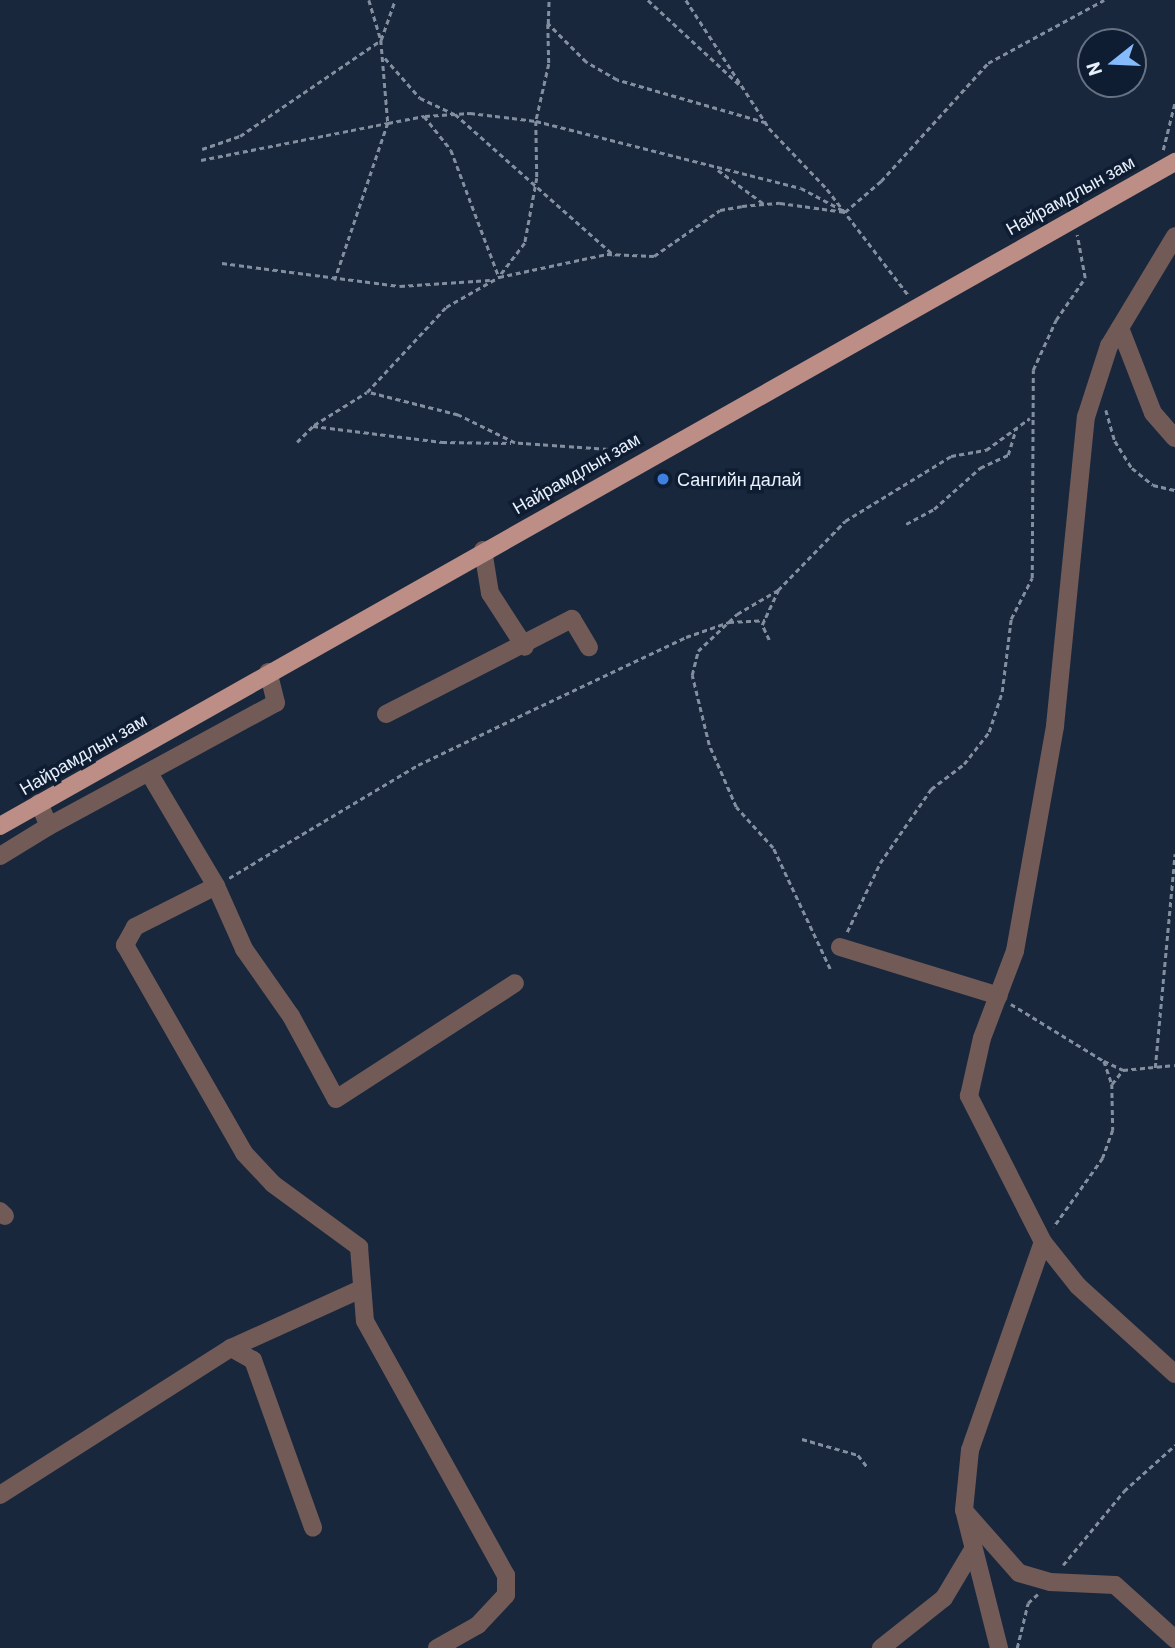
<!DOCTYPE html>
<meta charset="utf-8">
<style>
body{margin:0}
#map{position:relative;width:1175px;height:1648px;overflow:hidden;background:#19273d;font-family:Barlow,sans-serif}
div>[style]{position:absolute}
.path>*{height:2.5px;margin-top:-1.25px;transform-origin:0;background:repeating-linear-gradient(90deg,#838e9f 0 5px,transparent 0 8.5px)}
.minor>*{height:18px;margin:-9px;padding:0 9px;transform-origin:9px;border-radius:9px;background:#725b57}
.major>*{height:18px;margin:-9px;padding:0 9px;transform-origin:9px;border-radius:9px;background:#bd8e86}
.dots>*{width:19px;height:19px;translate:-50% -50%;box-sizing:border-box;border:4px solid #0f1d32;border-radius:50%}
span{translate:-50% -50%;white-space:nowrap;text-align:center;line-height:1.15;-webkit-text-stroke:7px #0f1d32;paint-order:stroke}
.street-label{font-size:18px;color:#e8f0fc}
.poi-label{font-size:18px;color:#e8f0fc}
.left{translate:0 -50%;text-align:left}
.north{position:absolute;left:1077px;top:28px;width:70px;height:70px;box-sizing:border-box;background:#0f1d32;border:2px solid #667183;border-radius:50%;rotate:252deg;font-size:19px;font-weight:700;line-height:28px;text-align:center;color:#e8f0fc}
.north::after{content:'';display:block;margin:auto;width:24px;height:32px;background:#85bbfb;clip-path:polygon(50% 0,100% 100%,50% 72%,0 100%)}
</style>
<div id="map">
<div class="path">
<div style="left:369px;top:0;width:42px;rotate:73.3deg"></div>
<div style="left:648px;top:0;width:128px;rotate:42.8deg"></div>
<div style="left:686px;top:0;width:153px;rotate:57deg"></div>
<div style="left:769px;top:128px;width:84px;rotate:46.4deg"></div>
<div style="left:827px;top:189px;width:135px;rotate:52.5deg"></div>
<div style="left:548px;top:24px;width:24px;rotate:-88deg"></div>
<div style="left:381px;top:40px;width:42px;rotate:-70.7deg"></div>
<div style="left:385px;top:58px;width:53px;rotate:48.8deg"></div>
<div style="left:420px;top:98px;width:38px;rotate:25deg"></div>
<div style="left:455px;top:114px;width:213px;rotate:41.6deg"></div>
<div style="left:425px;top:116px;width:45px;rotate:-3.8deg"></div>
<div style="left:470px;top:113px;width:66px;rotate:6.9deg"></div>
<div style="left:536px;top:121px;width:57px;rotate:89deg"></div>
<div style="left:537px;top:178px;width:66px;rotate:100.5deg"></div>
<div style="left:525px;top:243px;width:43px;rotate:127.4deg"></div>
<div style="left:766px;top:123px;width:155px;rotate:-163.9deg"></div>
<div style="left:617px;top:80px;width:36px;rotate:-150deg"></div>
<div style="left:586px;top:62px;width:54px;rotate:-135deg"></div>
<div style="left:548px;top:24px;width:40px;rotate:88.6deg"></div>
<div style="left:549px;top:64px;width:58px;rotate:102.8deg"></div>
<div style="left:536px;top:121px;width:273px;rotate:14.2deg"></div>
<div style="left:801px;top:188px;width:47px;rotate:28.2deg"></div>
<div style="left:202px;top:149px;width:40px;rotate:-18.9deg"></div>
<div style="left:240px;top:136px;width:171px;rotate:-34.2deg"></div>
<div style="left:381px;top:40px;width:83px;rotate:85.2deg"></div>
<div style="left:388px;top:123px;width:37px;rotate:-11deg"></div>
<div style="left:424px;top:116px;width:43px;rotate:51.5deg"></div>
<div style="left:451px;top:150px;width:136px;rotate:69.3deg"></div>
<div style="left:1163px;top:150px;width:49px;rotate:-76deg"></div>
<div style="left:201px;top:160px;width:191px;rotate:-11.2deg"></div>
<div style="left:388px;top:123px;width:166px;rotate:108.7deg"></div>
<div style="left:718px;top:170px;width:56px;rotate:36.3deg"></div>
<div style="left:222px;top:263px;width:179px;rotate:7.4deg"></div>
<div style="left:400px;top:286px;width:90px;rotate:-3.8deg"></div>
<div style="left:1106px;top:410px;width:32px;rotate:74deg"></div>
<div style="left:1115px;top:441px;width:32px;rotate:58deg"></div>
<div style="left:1132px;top:468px;width:27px;rotate:39deg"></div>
<div style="left:1153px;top:485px;width:23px;rotate:13deg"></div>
<div style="left:314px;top:425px;width:62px;rotate:-31.9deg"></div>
<div style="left:297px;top:442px;width:23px;rotate:-45deg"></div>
<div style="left:313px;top:426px;width:130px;rotate:7.1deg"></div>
<div style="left:442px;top:442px;width:69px;rotate:0.8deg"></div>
<div style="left:622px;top:456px;width:8px;rotate:-135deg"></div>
<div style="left:616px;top:450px;width:101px;rotate:-176deg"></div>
<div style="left:515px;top:443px;width:64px;rotate:-153.8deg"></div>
<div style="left:458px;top:415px;width:94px;rotate:-165.8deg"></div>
<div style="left:367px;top:392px;width:116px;rotate:-47.1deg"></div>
<div style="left:446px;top:307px;width:61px;rotate:-29.5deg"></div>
<div style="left:499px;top:277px;width:110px;rotate:-12deg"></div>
<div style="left:607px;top:254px;width:47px;rotate:2.4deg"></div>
<div style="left:654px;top:256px;width:80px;rotate:-34.9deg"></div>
<div style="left:720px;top:210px;width:22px;rotate:-10deg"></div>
<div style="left:742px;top:206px;width:38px;rotate:-5deg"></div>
<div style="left:780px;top:203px;width:66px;rotate:7.9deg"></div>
<div style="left:845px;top:212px;width:48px;rotate:-40.7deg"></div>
<div style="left:881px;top:181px;width:159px;rotate:-47.8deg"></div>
<div style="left:988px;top:63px;width:132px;rotate:-28.5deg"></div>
<div style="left:906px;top:524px;width:32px;rotate:-28deg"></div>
<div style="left:934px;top:509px;width:62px;rotate:-41.7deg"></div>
<div style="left:980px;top:468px;width:31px;rotate:-25deg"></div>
<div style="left:1008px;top:455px;width:28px;rotate:-73deg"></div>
<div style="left:769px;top:640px;width:17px;rotate:-115deg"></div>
<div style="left:762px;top:625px;width:38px;rotate:-65deg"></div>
<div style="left:229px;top:878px;width:220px;rotate:-30.9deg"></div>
<div style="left:418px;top:765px;width:120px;rotate:-25.7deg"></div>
<div style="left:526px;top:713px;width:177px;rotate:-25.4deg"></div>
<div style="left:686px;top:637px;width:46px;rotate:-19.2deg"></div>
<div style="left:729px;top:622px;width:36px;rotate:-3deg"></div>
<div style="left:847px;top:932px;width:76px;rotate:-64.4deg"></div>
<div style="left:880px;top:863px;width:90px;rotate:-55.4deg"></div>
<div style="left:931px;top:789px;width:41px;rotate:-37.1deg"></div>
<div style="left:964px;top:764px;width:41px;rotate:-52deg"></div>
<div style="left:989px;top:732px;width:42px;rotate:-72deg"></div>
<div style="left:1002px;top:692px;width:74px;rotate:-83deg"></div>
<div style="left:1011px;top:619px;width:46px;rotate:-62.9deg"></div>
<div style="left:1032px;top:578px;width:208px;rotate:-89.7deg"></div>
<div style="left:1033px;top:370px;width:55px;rotate:-65.3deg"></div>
<div style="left:1056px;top:320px;width:51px;rotate:-55.4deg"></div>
<div style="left:1085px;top:278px;width:44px;rotate:-100.5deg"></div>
<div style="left:830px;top:969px;width:134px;rotate:-115.2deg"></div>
<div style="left:773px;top:848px;width:55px;rotate:-132.1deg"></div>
<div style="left:736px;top:807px;width:68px;rotate:-113.5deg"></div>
<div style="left:709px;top:745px;width:72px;rotate:-103.7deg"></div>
<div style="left:692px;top:675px;width:25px;rotate:-76deg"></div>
<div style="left:698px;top:651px;width:54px;rotate:-43.5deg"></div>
<div style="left:737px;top:614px;width:48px;rotate:-30.3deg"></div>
<div style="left:778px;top:590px;width:96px;rotate:-45.8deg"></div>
<div style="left:845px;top:521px;width:124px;rotate:-31.5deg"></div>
<div style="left:951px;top:456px;width:36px;rotate:-10deg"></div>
<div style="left:986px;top:450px;width:54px;rotate:-36deg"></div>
<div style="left:1011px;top:1004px;width:109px;rotate:31.5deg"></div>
<div style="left:1104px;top:1061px;width:24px;rotate:71deg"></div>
<div style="left:1112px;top:1084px;width:46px;rotate:88.8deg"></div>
<div style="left:1113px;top:1130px;width:30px;rotate:110deg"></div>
<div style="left:1103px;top:1158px;width:85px;rotate:125.4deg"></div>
<div style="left:1104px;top:1061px;width:21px;rotate:25deg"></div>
<div style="left:1123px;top:1070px;width:52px;rotate:-5.5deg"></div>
<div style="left:1155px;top:1068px;width:215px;rotate:-84.7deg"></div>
<div style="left:1112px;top:1084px;width:18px;rotate:-52deg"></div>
<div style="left:802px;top:1439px;width:58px;rotate:15.9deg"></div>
<div style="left:858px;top:1455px;width:16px;rotate:52deg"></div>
<div style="left:1063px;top:1565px;width:96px;rotate:-50.5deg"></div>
<div style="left:1124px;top:1491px;width:69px;rotate:-42deg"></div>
<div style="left:1017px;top:1648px;width:46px;rotate:-76.3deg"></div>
<div style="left:1028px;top:1603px;width:13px;rotate:-42deg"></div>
</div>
<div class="minor">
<div style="left:1120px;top:328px;width:91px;rotate:68.8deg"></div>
<div style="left:1153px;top:413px;width:33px;rotate:49deg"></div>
<div style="left:483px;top:550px;width:44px;rotate:80.8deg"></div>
<div style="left:490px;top:593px;width:64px;rotate:57.1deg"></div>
<div style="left:386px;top:714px;width:209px;rotate:-27.1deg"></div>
<div style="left:572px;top:619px;width:33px;rotate:59deg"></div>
<div style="left:149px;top:773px;width:131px;rotate:59.3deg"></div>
<div style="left:216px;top:886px;width:69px;rotate:66deg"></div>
<div style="left:244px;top:949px;width:82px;rotate:55deg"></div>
<div style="left:291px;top:1016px;width:94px;rotate:61.5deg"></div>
<div style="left:336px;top:1099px;width:213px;rotate:-32.9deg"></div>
<div style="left:39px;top:803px;width:25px;rotate:67deg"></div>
<div style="left:49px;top:826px;width:258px;rotate:-28.5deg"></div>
<div style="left:276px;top:703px;width:32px;rotate:-104deg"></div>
<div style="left:0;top:856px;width:57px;rotate:-31.5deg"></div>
<div style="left:216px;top:886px;width:91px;rotate:153.2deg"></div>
<div style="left:135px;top:927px;width:21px;rotate:119deg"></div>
<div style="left:125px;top:945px;width:240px;rotate:60.2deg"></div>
<div style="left:244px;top:1153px;width:42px;rotate:46.9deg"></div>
<div style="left:273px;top:1184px;width:107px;rotate:36.2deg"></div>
<div style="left:359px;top:1247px;width:74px;rotate:85.4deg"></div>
<div style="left:365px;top:1321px;width:291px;rotate:61deg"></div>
<div style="left:506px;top:1575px;width:20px;rotate:90deg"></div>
<div style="left:506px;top:1595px;width:41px;rotate:133deg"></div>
<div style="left:478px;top:1625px;width:47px;rotate:150.7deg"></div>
<div style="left:840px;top:947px;width:166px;rotate:17.1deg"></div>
<div style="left:0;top:1211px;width:7px;rotate:45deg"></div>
<div style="left:1043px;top:1242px;width:56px;rotate:51.5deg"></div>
<div style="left:1078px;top:1286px;width:131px;rotate:42.2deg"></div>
<div style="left:231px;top:1348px;width:25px;rotate:29deg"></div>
<div style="left:253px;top:1360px;width:178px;rotate:70.3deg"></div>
<div style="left:0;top:1495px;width:274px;rotate:-32.5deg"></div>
<div style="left:231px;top:1348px;width:141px;rotate:-24.4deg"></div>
<div style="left:966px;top:1513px;width:80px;rotate:48.5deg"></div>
<div style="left:1019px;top:1573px;width:32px;rotate:16deg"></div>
<div style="left:1050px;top:1582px;width:65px;rotate:2.6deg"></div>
<div style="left:1115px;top:1585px;width:81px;rotate:42deg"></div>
<div style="left:881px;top:1648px;width:80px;rotate:-38.4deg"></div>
<div style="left:944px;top:1598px;width:55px;rotate:-59.2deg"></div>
<div style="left:999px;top:1648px;width:142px;rotate:-104.2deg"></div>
<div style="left:964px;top:1510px;width:60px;rotate:-84.3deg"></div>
<div style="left:970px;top:1450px;width:220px;rotate:-70.7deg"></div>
<div style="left:1043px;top:1242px;width:164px;rotate:-116.9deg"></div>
<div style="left:969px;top:1096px;width:59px;rotate:-77.4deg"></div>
<div style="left:982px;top:1038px;width:93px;rotate:-69.2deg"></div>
<div style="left:1015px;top:951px;width:229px;rotate:-79.9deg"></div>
<div style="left:1055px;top:726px;width:311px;rotate:-84.3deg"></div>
<div style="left:1086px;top:417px;width:75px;rotate:-72.1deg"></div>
<div style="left:1109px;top:346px;width:128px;rotate:-59deg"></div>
</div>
<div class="major">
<div style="left:0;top:826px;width:1350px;rotate:-29.47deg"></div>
</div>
<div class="dots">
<div style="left:663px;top:479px;background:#3f7fe0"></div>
</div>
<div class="street-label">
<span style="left:1070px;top:195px;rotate:-29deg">Найрамдлын зам</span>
<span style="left:576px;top:473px;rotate:-30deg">Найрамдлын зам</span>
<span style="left:83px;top:754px;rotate:-30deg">Найрамдлын зам</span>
</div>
<div class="poi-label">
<span class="left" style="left:677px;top:479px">Сангийн далай</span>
</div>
<div class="north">N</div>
</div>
